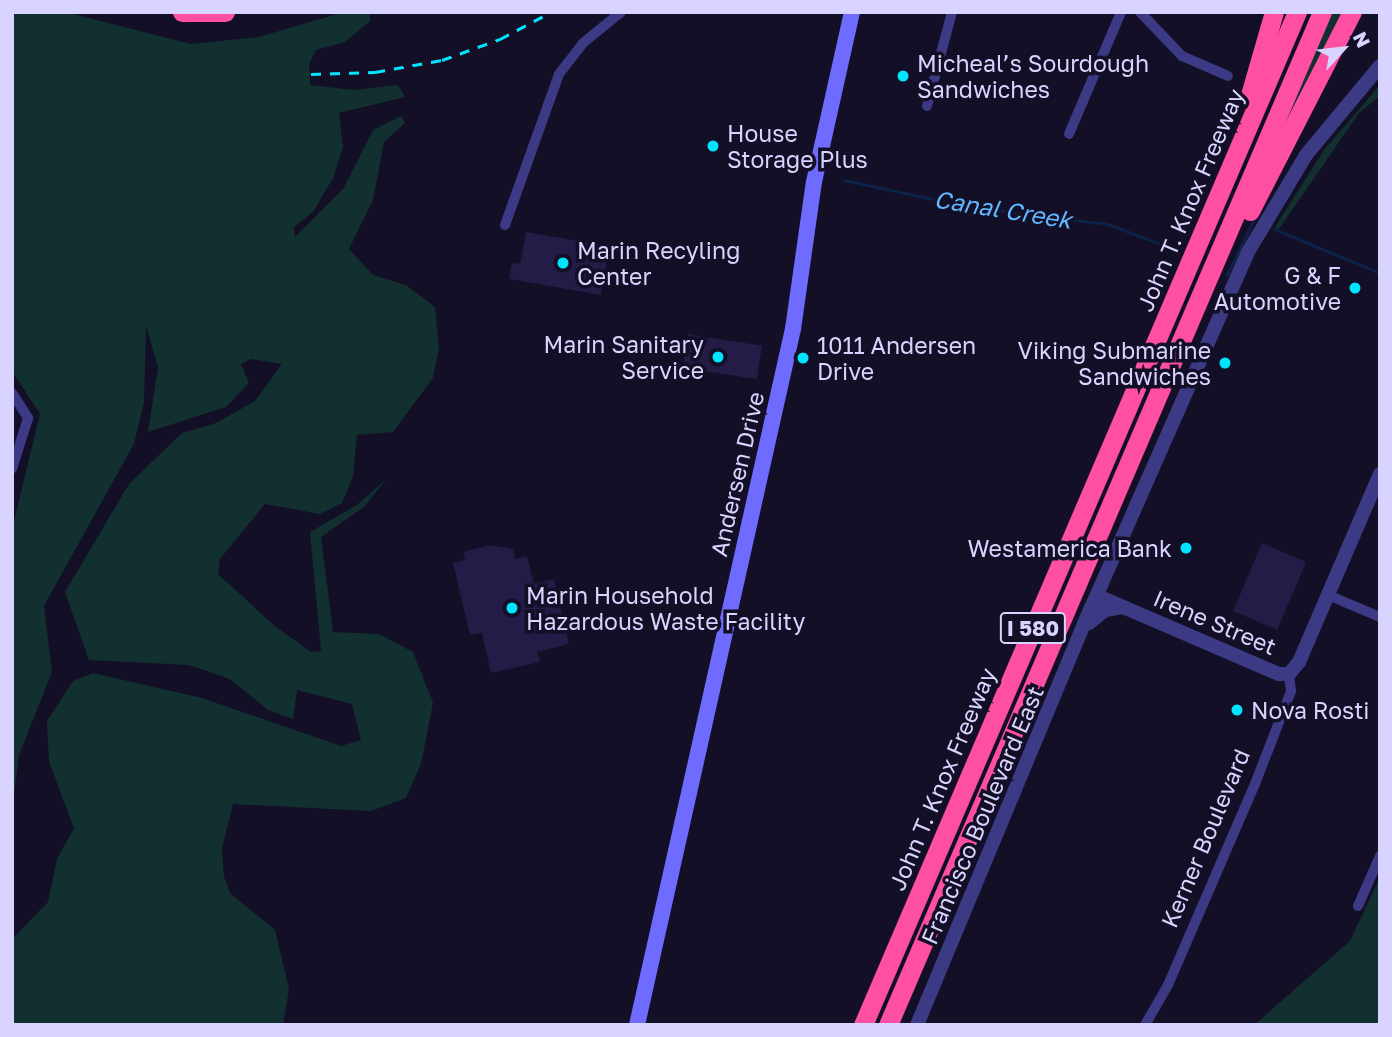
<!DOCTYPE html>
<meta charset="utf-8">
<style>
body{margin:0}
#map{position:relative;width:1392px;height:1037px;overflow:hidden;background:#130f26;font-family:"Golos Text",sans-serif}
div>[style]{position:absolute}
.green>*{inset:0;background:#12302f}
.stream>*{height:2.5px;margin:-1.25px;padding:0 1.25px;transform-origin:1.25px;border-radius:1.25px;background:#0c2248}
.building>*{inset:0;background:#241b47;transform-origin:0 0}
.minor>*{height:10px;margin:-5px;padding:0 5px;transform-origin:5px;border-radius:5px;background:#3d3a85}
.tertiary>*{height:14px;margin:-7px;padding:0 7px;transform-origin:7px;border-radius:7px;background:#3d3a85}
.secondary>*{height:16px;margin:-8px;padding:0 8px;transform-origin:8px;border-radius:8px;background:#6f6bff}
.motorway>*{height:19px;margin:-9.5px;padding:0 9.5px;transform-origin:9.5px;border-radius:9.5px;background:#ff4fa3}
.rail>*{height:2.5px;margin-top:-1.25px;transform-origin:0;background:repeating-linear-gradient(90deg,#00e5ff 0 10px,transparent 0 19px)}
.dots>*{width:19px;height:19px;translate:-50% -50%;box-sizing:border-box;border:4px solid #130f26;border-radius:50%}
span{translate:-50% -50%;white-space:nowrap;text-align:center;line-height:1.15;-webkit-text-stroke:7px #130f26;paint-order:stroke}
.shield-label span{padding:2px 5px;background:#130f26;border:2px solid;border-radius:5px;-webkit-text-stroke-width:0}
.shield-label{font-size:21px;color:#d9d4ff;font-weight:700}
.poi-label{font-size:23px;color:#d9d4ff}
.left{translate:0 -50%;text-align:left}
.right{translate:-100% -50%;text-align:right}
.street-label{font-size:23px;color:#d9d4ff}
.water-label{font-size:24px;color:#62b6ff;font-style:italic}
.frame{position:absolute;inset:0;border:14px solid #d9d4ff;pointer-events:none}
.north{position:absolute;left:1308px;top:14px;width:70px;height:70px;-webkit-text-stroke:5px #130f26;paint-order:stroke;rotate:63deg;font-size:19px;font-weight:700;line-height:28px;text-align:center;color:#d9d4ff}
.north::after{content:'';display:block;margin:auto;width:24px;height:32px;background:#d9d4ff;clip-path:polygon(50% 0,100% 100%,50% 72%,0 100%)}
</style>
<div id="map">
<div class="green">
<div style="clip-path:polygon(12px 12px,65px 12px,191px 44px,259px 37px,344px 12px,370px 12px,370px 21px,345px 42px,316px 50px,309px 64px,310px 85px,353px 90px,398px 85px,405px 97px,339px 113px,343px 147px,333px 178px,313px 212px,294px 227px,295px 237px,343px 189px,373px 130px,401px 116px,405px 123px,384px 142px,373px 200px,349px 249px,373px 275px,406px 285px,435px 307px,439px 348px,433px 378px,393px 432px,357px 435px,353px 477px,342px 503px,320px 514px,265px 504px,220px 559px,218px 574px,276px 627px,311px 652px,321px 651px,310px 532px,357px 505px,386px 479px,365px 506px,321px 537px,333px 632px,379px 634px,413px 652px,433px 703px,421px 764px,406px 798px,371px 811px,233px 804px,222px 848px,224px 877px,231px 894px,275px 930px,289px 989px,283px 1025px,12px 1025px,12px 939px,48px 902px,57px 859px,74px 828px,49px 762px,47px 721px,73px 681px,93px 673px,202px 698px,341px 746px,361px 740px,352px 704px,297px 690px,293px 719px,268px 710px,230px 679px,189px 665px,89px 660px,65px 592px,129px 484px,182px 433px,216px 423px,255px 401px,282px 364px,251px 359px,241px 364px,249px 383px,226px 407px,148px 432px,158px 367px,146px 326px,144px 402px,134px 444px,44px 606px,52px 672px,19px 755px,12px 810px,12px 529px,40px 414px,12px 371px)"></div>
<div style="clip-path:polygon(1332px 12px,1347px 12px,1296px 116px,1289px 113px)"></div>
<div style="clip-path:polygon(1380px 85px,1380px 96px,1359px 113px,1279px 229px,1275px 227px,1324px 150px)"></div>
<div style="clip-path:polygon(1380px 877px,1380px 1025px,1254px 1025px,1350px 941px)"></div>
</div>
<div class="stream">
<div style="left:844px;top:180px;width:135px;rotate:12deg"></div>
<div style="left:976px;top:208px;width:133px;rotate:6.9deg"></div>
<div style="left:1108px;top:224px;width:57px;rotate:20.7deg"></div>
<div style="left:1274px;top:229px;width:115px;rotate:22.5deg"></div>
<div style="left:1227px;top:275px;width:62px;rotate:-64.3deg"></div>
</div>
<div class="building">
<div style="clip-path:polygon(526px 232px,609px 246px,601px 295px,509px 279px,512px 263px,520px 264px)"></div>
<div style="left:688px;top:334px;width:75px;height:34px;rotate:9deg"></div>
<div style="left:1262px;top:543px;width:48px;height:74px;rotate:23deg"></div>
<div style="clip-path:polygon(490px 545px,513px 549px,515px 559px,527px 556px,534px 584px,554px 579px,569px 644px,537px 652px,540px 662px,491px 673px,482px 633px,470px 635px,453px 563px,465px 560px,463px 552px)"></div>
</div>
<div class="minor">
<div style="left:1140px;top:12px;width:61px;rotate:46.3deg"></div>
<div style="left:1182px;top:56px;width:50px;rotate:23.5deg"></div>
<div style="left:927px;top:106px;width:97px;rotate:-75.1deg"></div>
<div style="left:1069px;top:134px;width:133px;rotate:-66.9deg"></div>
<div style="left:505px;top:225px;width:160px;rotate:-70.3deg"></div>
<div style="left:559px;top:74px;width:39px;rotate:-52deg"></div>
<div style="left:583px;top:43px;width:49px;rotate:-39.2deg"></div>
<div style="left:12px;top:393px;width:30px;rotate:57deg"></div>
<div style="left:28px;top:418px;width:53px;rotate:107.4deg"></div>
<div style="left:1328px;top:595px;width:56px;rotate:22.9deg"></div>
<div style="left:1358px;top:906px;width:55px;rotate:-66.3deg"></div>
<div style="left:1145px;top:1025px;width:46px;rotate:-60.1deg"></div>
<div style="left:1168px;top:985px;width:219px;rotate:-66.6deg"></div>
<div style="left:1255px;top:784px;width:100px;rotate:-68.8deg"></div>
<div style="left:1291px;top:691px;width:17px;rotate:-97deg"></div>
</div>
<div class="tertiary">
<div style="left:1100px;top:597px;width:195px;rotate:23.3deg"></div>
<div style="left:1279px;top:674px;width:10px"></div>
<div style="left:1289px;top:674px;width:16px;rotate:-50deg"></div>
<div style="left:1299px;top:662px;width:205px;rotate:-66.7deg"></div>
<div style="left:1089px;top:623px;width:21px;rotate:-39deg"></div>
<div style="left:1105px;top:610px;width:18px;rotate:-9deg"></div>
<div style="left:917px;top:1025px;width:452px;rotate:-67.4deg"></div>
<div style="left:1091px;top:608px;width:389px;rotate:-66.2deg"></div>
<div style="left:1248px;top:252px;width:113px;rotate:-59.1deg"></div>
<div style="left:1306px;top:155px;width:116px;rotate:-50.3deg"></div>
</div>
<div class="secondary">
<div style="left:637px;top:1025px;width:713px;rotate:-77.37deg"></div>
<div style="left:793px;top:329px;width:148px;rotate:-81.9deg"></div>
<div style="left:814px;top:182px;width:174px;rotate:-77.4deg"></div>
</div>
<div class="motorway">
<div style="left:182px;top:12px;width:43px"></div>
<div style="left:1250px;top:95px;width:86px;rotate:-73.9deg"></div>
<div style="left:1250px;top:211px;width:224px;rotate:-62.9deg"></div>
<div style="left:863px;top:1025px;width:1102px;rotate:-66.81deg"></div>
<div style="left:888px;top:1025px;width:1102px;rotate:-66.81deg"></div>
</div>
<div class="rail">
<div style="left:311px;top:74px;width:64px;rotate:-1.8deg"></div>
<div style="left:375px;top:72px;width:68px;rotate:-10.2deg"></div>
<div style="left:442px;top:60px;width:62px;rotate:-19.9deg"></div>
<div style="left:500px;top:39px;width:58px;rotate:-27.9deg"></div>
</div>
<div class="dots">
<div style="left:903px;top:76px;background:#00e5ff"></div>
<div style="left:713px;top:146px;background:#00e5ff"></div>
<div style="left:563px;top:263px;background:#00e5ff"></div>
<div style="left:1355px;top:288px;background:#00e5ff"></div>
<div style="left:718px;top:357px;background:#00e5ff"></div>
<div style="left:803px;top:358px;background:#00e5ff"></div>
<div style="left:1225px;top:363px;background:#00e5ff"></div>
<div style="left:1186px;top:548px;background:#00e5ff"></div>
<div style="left:512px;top:608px;background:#00e5ff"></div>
<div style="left:1237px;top:710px;background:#00e5ff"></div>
</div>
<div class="shield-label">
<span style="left:1033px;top:628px">I 580</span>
</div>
<div class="poi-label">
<span class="left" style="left:917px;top:76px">Micheal’s Sourdough<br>Sandwiches</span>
<span class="left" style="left:727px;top:146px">House<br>Storage Plus</span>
<span class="left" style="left:577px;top:263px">Marin Recyling<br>Center</span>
<span class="right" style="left:1341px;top:288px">G &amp; F<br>Automotive</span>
<span class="right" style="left:704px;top:357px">Marin Sanitary<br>Service</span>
<span class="left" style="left:817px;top:358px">1011 Andersen<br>Drive</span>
<span class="right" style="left:1211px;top:363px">Viking Submarine<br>Sandwiches</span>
<span class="right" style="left:1172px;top:548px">Westamerica Bank</span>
<span class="left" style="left:526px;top:608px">Marin Household<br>Hazardous Waste Facility</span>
<span class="left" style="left:1251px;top:710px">Nova Rosti</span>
</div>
<div class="street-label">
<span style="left:1190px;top:200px;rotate:-67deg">John T. Knox Freeway</span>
<span style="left:737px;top:474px;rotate:-77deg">Andersen Drive</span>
<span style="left:1215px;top:622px;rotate:23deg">Irene Street</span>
<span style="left:942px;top:779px;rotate:-67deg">John T. Knox Freeway</span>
<span style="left:982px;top:815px;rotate:-67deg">Francisco Boulevard East</span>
<span style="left:1205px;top:838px;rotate:-67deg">Kerner Boulevard</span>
</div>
<div class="water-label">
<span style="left:1003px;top:209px;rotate:9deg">Canal Creek</span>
</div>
<div class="frame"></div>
<div class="north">N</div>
</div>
